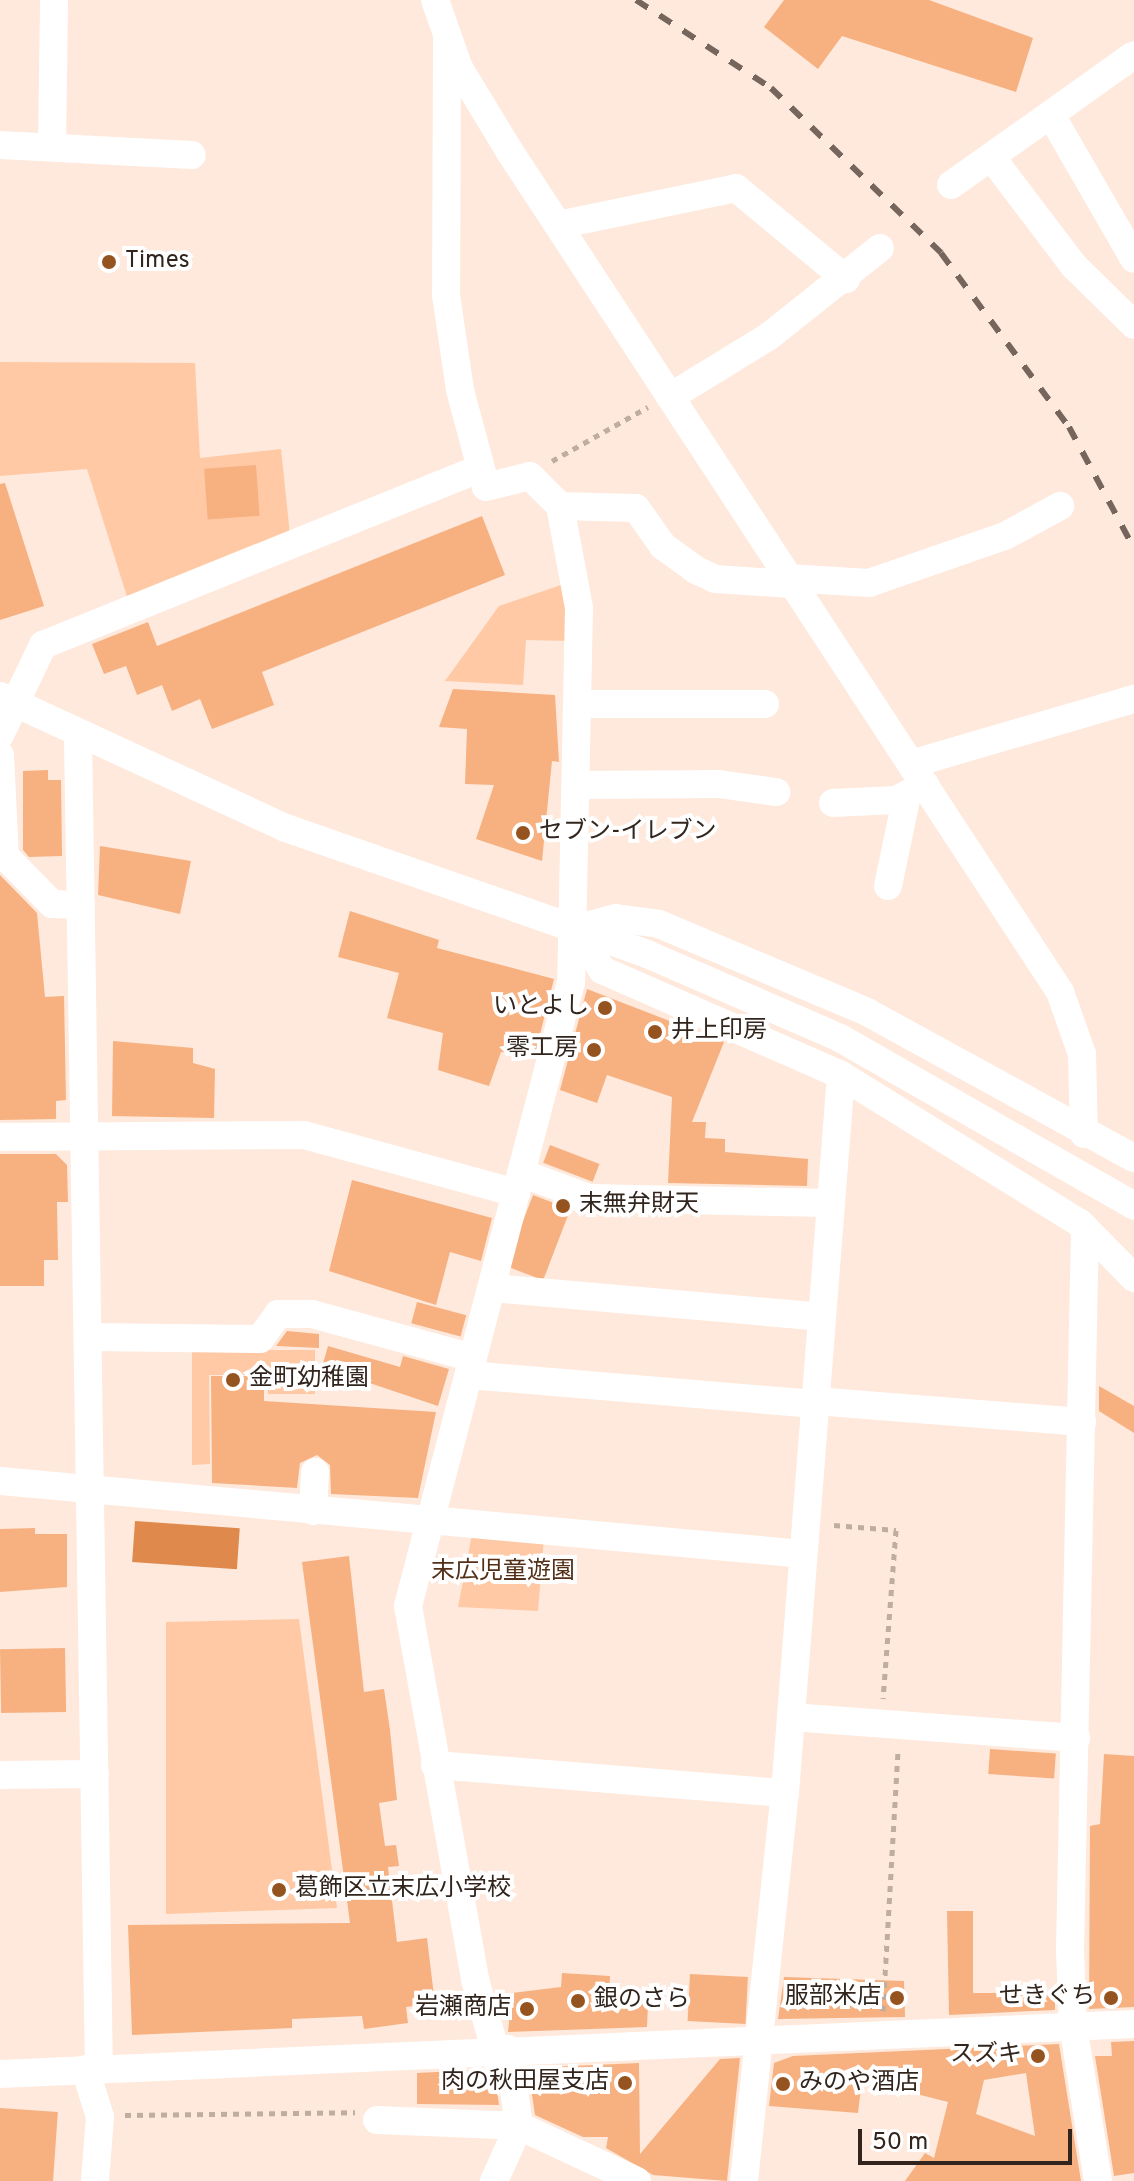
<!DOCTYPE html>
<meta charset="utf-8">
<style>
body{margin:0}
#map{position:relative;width:1134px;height:2181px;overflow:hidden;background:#fee9dc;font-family:Overpass,"Noto Sans JP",sans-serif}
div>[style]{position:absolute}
.green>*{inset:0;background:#ffc9a5}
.water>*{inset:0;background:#df8a4c;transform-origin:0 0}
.building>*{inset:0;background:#f7b181;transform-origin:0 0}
.path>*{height:5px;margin-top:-2.5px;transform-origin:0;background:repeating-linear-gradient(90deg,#bfada1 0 6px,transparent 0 12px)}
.minor>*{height:28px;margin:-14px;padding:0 14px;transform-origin:14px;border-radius:14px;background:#fff}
.rail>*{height:6px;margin-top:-3px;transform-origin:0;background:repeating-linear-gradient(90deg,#75655c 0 14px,transparent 0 28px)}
.dots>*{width:22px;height:22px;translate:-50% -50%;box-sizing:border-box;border:4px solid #fff;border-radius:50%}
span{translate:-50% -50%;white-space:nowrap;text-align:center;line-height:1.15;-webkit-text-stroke:8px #fff;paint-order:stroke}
.poi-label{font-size:24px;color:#32251d}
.left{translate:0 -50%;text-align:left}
.right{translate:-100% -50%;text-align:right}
.park-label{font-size:24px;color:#533017}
.scale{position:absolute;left:858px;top:2129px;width:214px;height:36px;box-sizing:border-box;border:4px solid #32251d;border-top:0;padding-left:10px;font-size:24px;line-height:28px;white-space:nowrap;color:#32251d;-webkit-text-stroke:6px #fff;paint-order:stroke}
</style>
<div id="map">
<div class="green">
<div style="clip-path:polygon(0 362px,195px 363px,200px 458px,281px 449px,290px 535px,129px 603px,87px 469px,0 476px)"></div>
<div style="clip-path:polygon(564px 584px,569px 641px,526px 640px,523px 685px,445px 681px,499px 606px)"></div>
<div style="clip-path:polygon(192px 1350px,315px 1350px,315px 1394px,268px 1394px,267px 1375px,209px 1375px,210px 1464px,192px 1465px)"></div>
<div style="clip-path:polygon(472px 1534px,544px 1538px,538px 1611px,458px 1607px)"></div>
<div style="clip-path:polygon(299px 1619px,337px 1908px,166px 1914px,166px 1622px)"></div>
</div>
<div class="water">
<div style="left:135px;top:1521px;width:105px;height:41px;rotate:4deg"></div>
</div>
<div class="building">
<div style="clip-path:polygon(784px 0,929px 0,1033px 38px,1016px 92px,842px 36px,818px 69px,764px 27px)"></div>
<div style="left:256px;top:465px;width:51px;height:52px;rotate:86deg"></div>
<div style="clip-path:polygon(5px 483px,44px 606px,0 620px,0 484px)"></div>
<div style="clip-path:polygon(482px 516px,505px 575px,262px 672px,274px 705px,212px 729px,200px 699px,172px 711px,162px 685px,137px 695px,126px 666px,104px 674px,92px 644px,148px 622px,157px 646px)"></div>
<div style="clip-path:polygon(453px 689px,555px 695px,559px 762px,552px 761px,542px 861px,476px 839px,494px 785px,465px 784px,467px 729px,439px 727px)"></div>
<div style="clip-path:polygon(48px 770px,48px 780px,61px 780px,62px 856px,29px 857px,23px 850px,23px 771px)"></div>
<div style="clip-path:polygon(100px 846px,191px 861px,180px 914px,98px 895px)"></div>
<div style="clip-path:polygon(0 875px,37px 913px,45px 997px,64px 996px,66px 1100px,56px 1101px,56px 1119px,0 1120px)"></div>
<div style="clip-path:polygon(350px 911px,439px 940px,437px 948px,554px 979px,535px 1054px,501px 1052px,489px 1086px,438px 1070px,443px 1033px,387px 1018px,399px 973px,338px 957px)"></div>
<div style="clip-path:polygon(587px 989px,724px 1042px,692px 1122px,706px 1122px,705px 1138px,725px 1139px,725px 1152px,808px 1159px,807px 1186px,668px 1183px,672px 1097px,607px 1075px,597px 1103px,560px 1090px)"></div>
<div style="clip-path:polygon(113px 1041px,193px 1048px,193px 1063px,215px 1069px,214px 1118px,112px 1116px)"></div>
<div style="left:550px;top:1145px;width:53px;height:19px;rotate:21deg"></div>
<div style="clip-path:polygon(0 1154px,56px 1154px,67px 1165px,68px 1202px,57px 1202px,58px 1260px,44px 1260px,44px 1286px,0 1286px)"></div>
<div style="clip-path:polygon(352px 1180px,492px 1218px,481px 1261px,450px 1252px,436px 1305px,329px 1271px)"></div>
<div style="left:533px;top:1195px;width:40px;height:76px;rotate:21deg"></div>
<div style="left:417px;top:1302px;width:51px;height:22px;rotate:15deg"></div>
<div style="clip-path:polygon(287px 1331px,319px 1334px,319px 1348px,276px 1346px)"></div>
<div style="clip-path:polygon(328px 1346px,400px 1367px,403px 1356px,449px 1369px,438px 1406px,322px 1367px)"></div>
<div style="clip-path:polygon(211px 1376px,264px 1376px,264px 1401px,436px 1412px,418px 1498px,331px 1494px,330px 1465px,317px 1455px,300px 1463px,297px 1488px,212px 1483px)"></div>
<div style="clip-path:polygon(1099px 1386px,1134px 1406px,1134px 1433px,1099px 1411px)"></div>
<div style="clip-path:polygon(35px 1528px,35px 1534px,67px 1534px,67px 1587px,0 1592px,0 1529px)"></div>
<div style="clip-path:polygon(349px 1556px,364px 1692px,384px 1689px,390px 1730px,397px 1800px,379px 1803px,385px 1846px,396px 1845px,399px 1866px,388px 1867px,397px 1942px,427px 1938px,435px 2004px,406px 2007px,408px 2023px,364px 2029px,362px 2016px,292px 2019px,292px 2028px,132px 2035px,128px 1925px,350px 1923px,302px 1562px)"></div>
<div style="left:65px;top:1648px;width:64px;height:65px;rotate:89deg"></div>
<div style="left:990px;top:1749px;width:66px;height:25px;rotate:4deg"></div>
<div style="clip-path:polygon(1104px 1754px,1134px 1756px,1134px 2007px,1089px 2009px,1090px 1826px,1100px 1824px)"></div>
<div style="clip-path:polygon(947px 1911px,973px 1911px,973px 1993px,1055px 1993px,1055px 2010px,949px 2015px)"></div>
<div style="clip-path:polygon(562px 1973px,610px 1976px,609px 1998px,648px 2004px,647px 2027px,508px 2032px,512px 1993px,561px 1987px)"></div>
<div style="left:690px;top:1974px;width:58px;height:47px;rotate:3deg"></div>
<div style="clip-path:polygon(784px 1977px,904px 1981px,905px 2017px,778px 2019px)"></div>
<div style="clip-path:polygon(1134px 2041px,1134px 2173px,1114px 2176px,1095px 2056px,1112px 2056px,1111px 2042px)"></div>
<div style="clip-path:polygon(evenodd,1059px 2044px,1081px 2181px,905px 2181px,925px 2153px,934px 2158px,948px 2102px,862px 2080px,858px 2113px,769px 2106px,774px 2063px,793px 2056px,1059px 2044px,1026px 2073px,1035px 2136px,976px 2114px,984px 2080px,1026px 2073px)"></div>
<div style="clip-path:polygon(740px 2058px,727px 2181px,653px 2175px,606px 2148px,608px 2137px,583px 2137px,535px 2115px,528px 2068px,639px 2063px,640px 2154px,720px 2059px)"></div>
<div style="clip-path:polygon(494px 2069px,499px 2105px,417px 2104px,417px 2073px)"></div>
<div style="left:0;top:2108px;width:58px;height:73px;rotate:4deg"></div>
</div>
<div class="path">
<div style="left:552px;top:461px;width:110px;rotate:-29.4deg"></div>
<div style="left:834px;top:1525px;width:62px;rotate:4.6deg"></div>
<div style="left:896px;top:1530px;width:169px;rotate:94.4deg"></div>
<div style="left:883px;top:2011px;width:262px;rotate:-86.7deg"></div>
<div style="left:125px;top:2115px;width:230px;rotate:-0.7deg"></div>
</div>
<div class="minor">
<div style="left:435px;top:0;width:72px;rotate:70.6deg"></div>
<div style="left:459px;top:68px;width:98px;rotate:58.7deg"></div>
<div style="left:510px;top:152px;width:1004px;rotate:56.78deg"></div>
<div style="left:1060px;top:992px;width:66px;rotate:70.5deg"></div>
<div style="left:1082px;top:1054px;width:80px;rotate:88.6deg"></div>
<div style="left:447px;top:40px;width:255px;rotate:90.2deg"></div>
<div style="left:446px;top:295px;width:96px;rotate:81.6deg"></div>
<div style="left:460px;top:390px;width:100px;rotate:75deg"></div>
<div style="left:486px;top:487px;width:45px;rotate:-14deg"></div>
<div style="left:530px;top:476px;width:42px;rotate:45deg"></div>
<div style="left:560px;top:506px;width:104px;rotate:79.4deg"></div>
<div style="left:579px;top:608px;width:374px;rotate:91.2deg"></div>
<div style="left:571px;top:982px;width:645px;rotate:104.64deg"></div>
<div style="left:408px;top:1606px;width:380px;rotate:79.8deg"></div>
<div style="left:475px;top:1980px;width:72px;rotate:73.8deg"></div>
<div style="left:1051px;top:115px;width:166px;rotate:60deg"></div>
<div style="left:0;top:145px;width:192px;rotate:3deg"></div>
<div style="left:52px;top:147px;width:147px;rotate:-89.2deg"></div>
<div style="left:992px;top:158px;width:136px;rotate:52.8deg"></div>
<div style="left:1074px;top:266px;width:84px;rotate:44.5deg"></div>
<div style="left:951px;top:185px;width:224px;rotate:-35.4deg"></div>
<div style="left:558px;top:225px;width:182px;rotate:-11.7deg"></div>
<div style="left:736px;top:188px;width:143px;rotate:39.6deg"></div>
<div style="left:670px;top:397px;width:115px;rotate:-31.5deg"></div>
<div style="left:768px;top:337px;width:143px;rotate:-38.5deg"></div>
<div style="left:560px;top:506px;width:76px;rotate:1.5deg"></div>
<div style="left:636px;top:508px;width:47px;rotate:54.6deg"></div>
<div style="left:663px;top:546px;width:41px;rotate:36deg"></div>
<div style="left:696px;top:570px;width:21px;rotate:25deg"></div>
<div style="left:715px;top:579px;width:77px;rotate:3.7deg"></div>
<div style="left:788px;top:578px;width:81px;rotate:3.5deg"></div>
<div style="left:869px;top:583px;width:144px;rotate:-19.1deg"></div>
<div style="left:1005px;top:536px;width:63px;rotate:-28.6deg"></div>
<div style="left:0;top:696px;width:312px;rotate:24.8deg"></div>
<div style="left:283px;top:827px;width:386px;rotate:19.2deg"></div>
<div style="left:647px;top:954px;width:210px;rotate:23.5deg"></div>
<div style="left:840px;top:1038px;width:339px;rotate:29.7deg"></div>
<div style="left:578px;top:704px;width:187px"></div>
<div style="left:0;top:735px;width:100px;rotate:-64.5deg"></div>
<div style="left:43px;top:645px;width:470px;rotate:-22deg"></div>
<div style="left:78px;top:737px;width:1331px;rotate:89.1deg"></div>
<div style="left:0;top:755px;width:101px;rotate:87.2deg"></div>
<div style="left:5px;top:856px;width:67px;rotate:45.6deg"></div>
<div style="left:52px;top:904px;width:29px;rotate:2deg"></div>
<div style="left:911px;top:764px;width:232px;rotate:-16.3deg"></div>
<div style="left:577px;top:785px;width:142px;rotate:-0.4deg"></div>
<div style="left:719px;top:784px;width:58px;rotate:8deg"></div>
<div style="left:833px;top:803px;width:63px;rotate:-2.7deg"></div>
<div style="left:896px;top:800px;width:33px;rotate:-27deg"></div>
<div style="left:888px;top:886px;width:93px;rotate:-78.2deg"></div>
<div style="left:576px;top:929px;width:49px;rotate:57.6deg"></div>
<div style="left:602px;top:970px;width:261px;rotate:23.7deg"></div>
<div style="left:841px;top:1075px;width:281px;rotate:31.8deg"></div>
<div style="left:1080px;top:1223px;width:77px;rotate:45.5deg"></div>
<div style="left:576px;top:929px;width:41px;rotate:-15.4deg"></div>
<div style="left:616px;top:918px;width:43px;rotate:7.9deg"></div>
<div style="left:659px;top:924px;width:226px;rotate:22.9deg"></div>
<div style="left:867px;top:1012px;width:304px;rotate:28.7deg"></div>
<div style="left:0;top:1137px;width:304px;rotate:-0.4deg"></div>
<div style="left:304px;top:1135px;width:220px;rotate:15.3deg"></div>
<div style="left:521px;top:1173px;width:72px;rotate:20.2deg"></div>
<div style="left:589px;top:1198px;width:241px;rotate:1.2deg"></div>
<div style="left:1085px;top:1228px;width:723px;rotate:91.19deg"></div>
<div style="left:1070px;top:1951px;width:74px;rotate:87.7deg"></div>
<div style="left:1073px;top:2025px;width:158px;rotate:80.9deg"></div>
<div style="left:492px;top:1288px;width:330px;rotate:5deg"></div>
<div style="left:91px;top:1337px;width:169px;rotate:0.7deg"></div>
<div style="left:260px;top:1339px;width:31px;rotate:-54deg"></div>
<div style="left:278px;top:1314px;width:34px"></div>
<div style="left:312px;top:1314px;width:167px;rotate:15.3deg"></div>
<div style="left:469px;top:1375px;width:347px;rotate:4.8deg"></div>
<div style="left:815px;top:1401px;width:268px;rotate:4.5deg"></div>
<div style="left:0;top:1481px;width:806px;rotate:5.19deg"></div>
<div style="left:313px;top:1511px;width:39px;rotate:-87deg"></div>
<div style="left:791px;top:1717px;width:286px;rotate:4.2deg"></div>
<div style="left:435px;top:1765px;width:351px;rotate:4.6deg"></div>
<div style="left:0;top:1775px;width:95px;rotate:-0.6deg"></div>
<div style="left:85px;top:2069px;width:50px;rotate:72.6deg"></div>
<div style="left:100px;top:2117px;width:64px;rotate:94.5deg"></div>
<div style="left:0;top:2074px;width:1135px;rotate:-2.52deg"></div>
<div style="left:377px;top:2120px;width:142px;rotate:2.4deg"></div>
<div style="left:519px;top:2126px;width:130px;rotate:25deg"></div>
<div style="left:494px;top:2181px;width:60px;rotate:-65.6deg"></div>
<div style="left:519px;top:2126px;width:78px;rotate:-98.1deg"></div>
<div style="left:744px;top:2181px;width:390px;rotate:-84deg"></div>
<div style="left:785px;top:1793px;width:720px;rotate:-85.54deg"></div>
</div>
<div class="rail">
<div style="left:636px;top:0;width:161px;rotate:33.1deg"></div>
<div style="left:771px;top:88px;width:237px;rotate:44.1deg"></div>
<div style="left:941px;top:253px;width:216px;rotate:53.7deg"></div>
<div style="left:1069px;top:427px;width:137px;rotate:61.8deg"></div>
</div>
<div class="dots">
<div style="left:109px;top:262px;background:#94531f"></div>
<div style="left:523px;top:833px;background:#94531f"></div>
<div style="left:605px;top:1008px;background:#94531f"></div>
<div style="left:655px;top:1032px;background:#94531f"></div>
<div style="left:594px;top:1050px;background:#94531f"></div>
<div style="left:563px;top:1206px;background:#94531f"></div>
<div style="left:233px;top:1380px;background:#94531f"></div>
<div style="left:279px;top:1890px;background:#94531f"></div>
<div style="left:897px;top:1998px;background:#94531f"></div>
<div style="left:1111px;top:1998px;background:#94531f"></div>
<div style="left:578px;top:2001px;background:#94531f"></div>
<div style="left:527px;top:2009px;background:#94531f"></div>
<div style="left:1038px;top:2056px;background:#94531f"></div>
<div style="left:625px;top:2083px;background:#94531f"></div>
<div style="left:783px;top:2084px;background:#94531f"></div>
</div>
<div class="poi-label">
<span class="left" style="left:125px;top:262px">Times</span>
<span class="left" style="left:539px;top:833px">セブン-イレブン</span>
<span class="right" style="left:589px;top:1008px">いとよし</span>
<span class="left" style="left:671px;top:1032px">井上印房</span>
<span class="right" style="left:578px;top:1050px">零工房</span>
<span class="left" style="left:579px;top:1206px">末無弁財天</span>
<span class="left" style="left:249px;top:1380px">金町幼稚園</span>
<span class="left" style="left:295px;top:1890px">葛飾区立末広小学校</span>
<span class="right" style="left:881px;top:1998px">服部米店</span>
<span class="right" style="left:1095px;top:1998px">せきぐち</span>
<span class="left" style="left:594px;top:2001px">銀のさら</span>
<span class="right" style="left:511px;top:2009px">岩瀬商店</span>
<span class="right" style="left:1022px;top:2056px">スズキ</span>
<span class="right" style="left:609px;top:2083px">肉の秋田屋支店</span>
<span class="left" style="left:799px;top:2084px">みのや酒店</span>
</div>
<div class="park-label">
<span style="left:503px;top:1573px">末広児童遊園</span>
</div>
<div class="scale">50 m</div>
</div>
